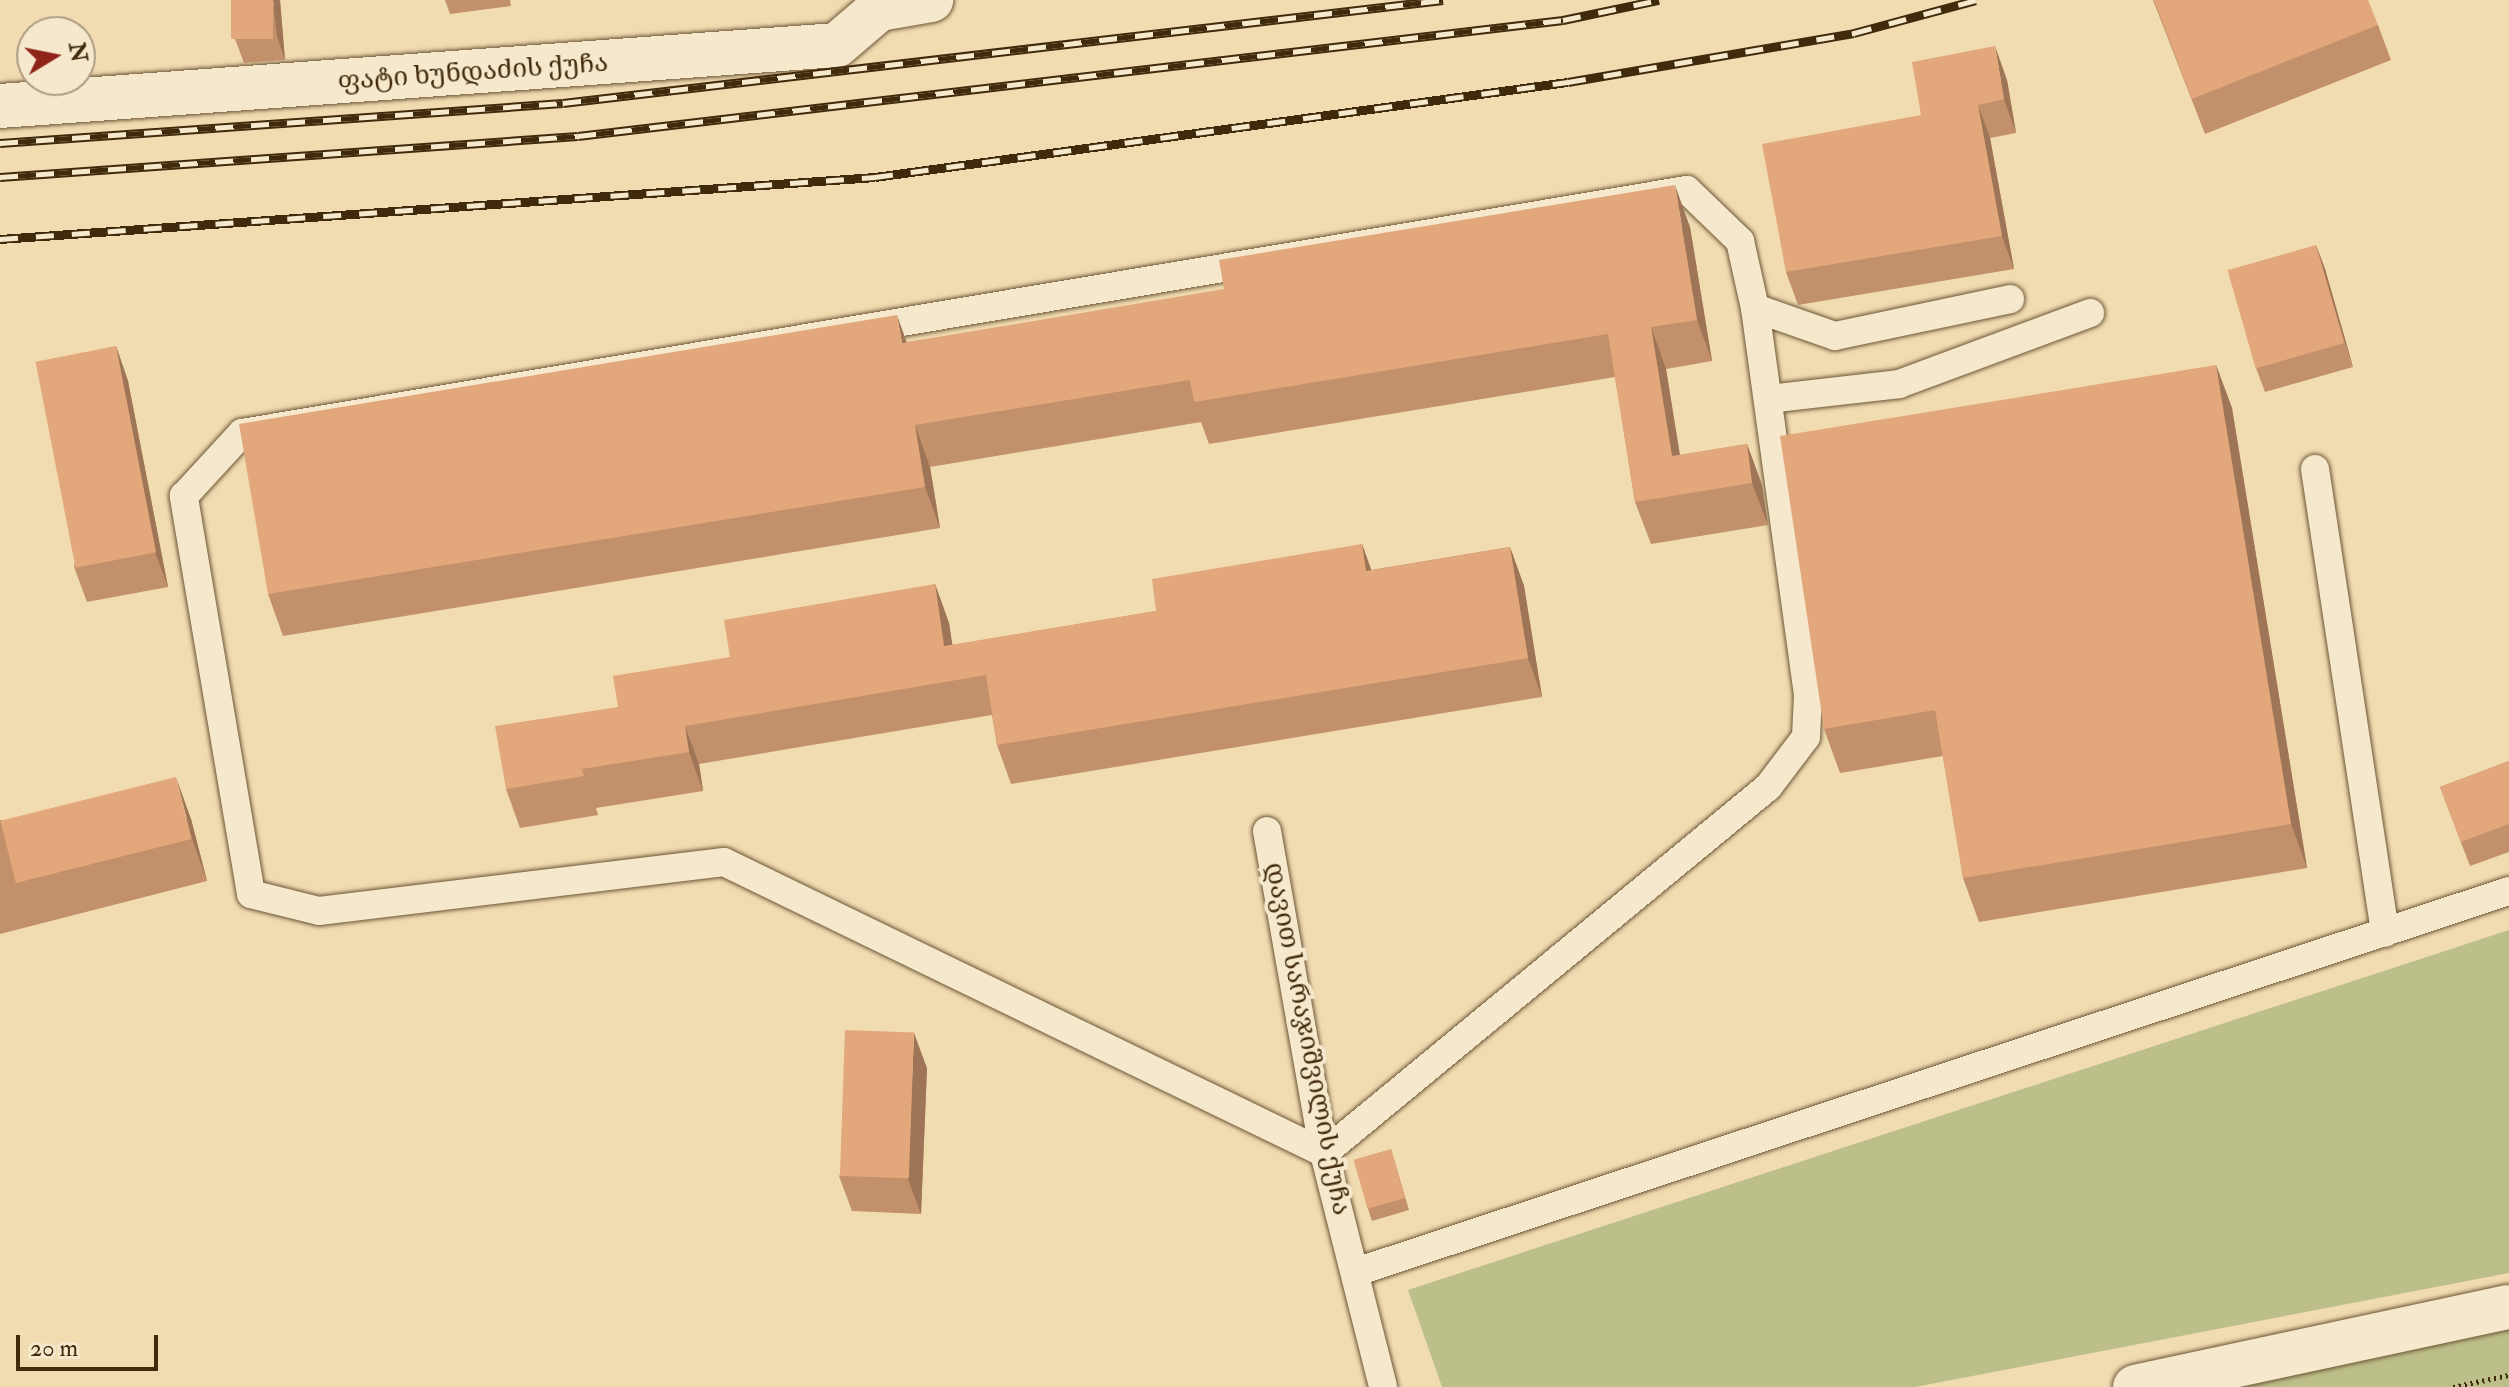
<!DOCTYPE html>
<meta charset="utf-8">
<style>
body{margin:0}
#map{position:relative;width:2509px;height:1387px;overflow:hidden;background:#f1dcb2;font-family:"IM FELL Double Pica","Noto Serif Georgian",serif}
div>[style]{position:absolute}
.green>*{inset:0;background:#bdbf8a}
.path>*{height:5px;margin-top:-2.5px;transform-origin:0;background:repeating-linear-gradient(90deg,#402a0c 0 2px,transparent 0 6px)}
.roads{filter:drop-shadow(0 0 2px #6c5636) drop-shadow(0 0 2px #6c5636)}
.lane>*{height:28px;margin:-14px;padding:0 14px;transform-origin:14px;border-radius:14px;background:#f6e8cd}
.street>*{height:44px;margin:-22px;padding:0 22px;transform-origin:22px;border-radius:22px;background:#f6e8cd}
.secondary>*{height:44px;margin:-22px;padding:0 22px;transform-origin:22px;border-radius:22px;background:#f6e8cd}
.rail>*{height:9px;margin-top:-4.5px;transform-origin:0;background:repeating-linear-gradient(90deg,#f6e8cd 0 18px,#402a0c 0 36px);box-sizing:border-box;border-block:2px solid #402a0c}
.wall>*{inset:0;background:#c2906a}
.shaded-wall>*{inset:0;background:#9e7556}
.building>*{inset:0;background:#e2a77b;transform-origin:0 0}
span{translate:-50% -50%;white-space:nowrap;text-align:center;line-height:1.15;-webkit-text-stroke:8px #f6e8cd;paint-order:stroke}
.street-label{font-size:26px;color:#402a0c}
.north{position:absolute;left:16px;top:16px;width:80px;height:80px;box-sizing:border-box;background:#f6e8cd;border:2px solid #ad9c80;border-radius:50%;rotate:80deg;font-size:22px;font-weight:700;line-height:32px;text-align:center;color:#402a0c}
.north::after{content:'';display:block;margin:auto;width:28px;height:36px;background:#8f2418;clip-path:polygon(50% 0,100% 100%,50% 72%,0 100%)}
.scale{position:absolute;left:16px;top:1335px;width:142px;height:36px;box-sizing:border-box;border:4px solid #402a0c;border-top:0;padding-left:10px;font-size:24px;line-height:28px;white-space:nowrap;color:#402a0c;-webkit-text-stroke:6px #f6e8cd;paint-order:stroke}
</style>
<div id="map">
<div class="green">
<div style="clip-path:polygon(2509px 930px,2509px 1273px,1915px 1387px,1442px 1387px,1408px 1290px)"></div>
<div style="clip-path:polygon(2509px 1325px,2509px 1387px,2215px 1387px)"></div>
</div>
<div class="path">
<div style="left:2453px;top:1387px;width:57px;rotate:-12.1deg"></div>
</div>
<div class="roads">
<div class="lane">
<div style="left:1687px;top:190px;width:74px;rotate:43.9deg"></div>
<div style="left:1740px;top:241px;width:69px;rotate:77.4deg"></div>
<div style="left:1755px;top:308px;width:391px;rotate:82.2deg"></div>
<div style="left:1808px;top:695px;width:42px;rotate:92.7deg"></div>
<div style="left:1806px;top:737px;width:63px;rotate:127.2deg"></div>
<div style="left:1768px;top:787px;width:575px;rotate:140.5deg"></div>
<div style="left:1324px;top:1153px;width:667px;rotate:-154.13deg"></div>
<div style="left:724px;top:862px;width:408px;rotate:173.1deg"></div>
<div style="left:319px;top:911px;width:70px;rotate:-166deg"></div>
<div style="left:251px;top:894px;width:404px;rotate:-99.6deg"></div>
<div style="left:184px;top:496px;width:86px;rotate:-47.4deg"></div>
<div style="left:242px;top:433px;width:1465px;rotate:-9.55deg"></div>
<div style="left:1755px;top:308px;width:85px;rotate:19.3deg"></div>
<div style="left:1835px;top:336px;width:179px;rotate:-11.9deg"></div>
<div style="left:1768px;top:399px;width:132px;rotate:-6.5deg"></div>
<div style="left:1899px;top:384px;width:204px;rotate:-20.4deg"></div>
<div style="left:2315px;top:469px;width:469px;rotate:81.4deg"></div>
<div style="left:1267px;top:831px;width:327px;rotate:80deg"></div>
<div style="left:1324px;top:1153px;width:241px;rotate:75.8deg"></div>
<div style="left:1356px;top:1272px;width:1214px;rotate:-18.29deg"></div>
</div>
<div class="street">
<div style="left:0;top:106px;width:839px;rotate:-4.17deg"></div>
<div style="left:837px;top:45px;width:55px;rotate:-40.6deg"></div>
<div style="left:879px;top:9px;width:53px;rotate:-9.8deg"></div>
</div>
<div class="secondary">
<div style="left:2135px;top:1387px;width:382px;rotate:-12.1deg"></div>
</div>
</div>
<div class="rail">
<div style="left:0;top:143px;width:564px;rotate:-4.06deg"></div>
<div style="left:563px;top:103px;width:886px;rotate:-6.68deg"></div>
<div style="left:0;top:177px;width:579px;rotate:-4.06deg"></div>
<div style="left:578px;top:136px;width:992px;rotate:-6.72deg"></div>
<div style="left:1563px;top:20px;width:98px;rotate:-11.8deg"></div>
<div style="left:0;top:239px;width:877px;rotate:-4.05deg"></div>
<div style="left:875px;top:177px;width:699px;rotate:-7.81deg"></div>
<div style="left:1568px;top:82px;width:290px;rotate:-9.7deg"></div>
<div style="left:1854px;top:33px;width:126px;rotate:-15.1deg"></div>
</div>
<div class="wall">
<div style="clip-path:polygon(280px 0,285px 60px,244px 63px,235px 39px)"></div>
<div style="clip-path:polygon(445px 0,510px 0,511px 6px,450px 14px)"></div>
<div style="clip-path:polygon(2153px 0,2378px 25px,2391px 60px,2205px 134px)"></div>
<div style="clip-path:polygon(2007px 80px,2016px 133px,1990px 138px,2014px 269px,1798px 305px,1786px 272px,1921px 115px)"></div>
<div style="clip-path:polygon(1690px 227px,1712px 361px,1666px 369px,1680px 455px,1747px 444px,1762px 485px,1768px 525px,1651px 544px,1635px 502px,1615px 377px,1209px 444px,1201px 422px,930px 467px,940px 528px,283px 636px,268px 594px,907px 342px)"></div>
<div style="clip-path:polygon(2316px 245px,2325px 269px,2353px 367px,2265px 392px,2256px 368px)"></div>
<div style="clip-path:polygon(116px 346px,128px 381px,168px 587px,87px 602px,74px 567px)"></div>
<div style="clip-path:polygon(2216px 365px,2232px 408px,2307px 868px,1979px 922px,1963px 878px,1943px 756px,1840px 773px,1824px 729px)"></div>
<div style="clip-path:polygon(1362px 544px,1371px 570px,1510px 547px,1524px 586px,1542px 697px,1011px 784px,997px 745px,992px 715px,699px 764px,703px 791px,596px 808px,598px 815px,520px 828px,506px 789px,618px 707px,730px 657px,935px 584px,949px 623px,952px 645px,1156px 611px)"></div>
<div style="clip-path:polygon(2509px 761px,2509px 852px,2470px 866px,2440px 787px)"></div>
<div style="clip-path:polygon(191px 819px,207px 881px,0 934px,0 820px)"></div>
<div style="clip-path:polygon(927px 1068px,921px 1214px,852px 1211px,839px 1176px)"></div>
<div style="clip-path:polygon(1391px 1149px,1409px 1210px,1372px 1221px,1368px 1209px)"></div>
</div>
<div class="shaded-wall">
<div style="clip-path:polygon(273px 0,280px 0,285px 60px,277px 36px)"></div>
<div style="clip-path:polygon(1995px 46px,2007px 80px,2016px 133px,2004px 99px)"></div>
<div style="clip-path:polygon(1978px 105px,1990px 138px,2014px 269px,2002px 236px)"></div>
<div style="clip-path:polygon(1675px 185px,1690px 227px,1712px 361px,1697px 320px)"></div>
<div style="clip-path:polygon(2316px 245px,2325px 269px,2353px 367px,2345px 343px)"></div>
<div style="clip-path:polygon(897px 315px,912px 357px,902px 343px)"></div>
<div style="clip-path:polygon(1651px 327px,1666px 369px,1686px 494px,1672px 456px)"></div>
<div style="clip-path:polygon(116px 346px,128px 381px,168px 587px,155px 552px)"></div>
<div style="clip-path:polygon(2216px 365px,2232px 408px,2307px 868px,2291px 824px)"></div>
<div style="clip-path:polygon(915px 425px,930px 467px,940px 528px,925px 487px)"></div>
<div style="clip-path:polygon(1747px 444px,1762px 485px,1768px 525px,1752px 483px)"></div>
<div style="clip-path:polygon(1362px 544px,1376px 583px,1366px 571px)"></div>
<div style="clip-path:polygon(1510px 547px,1524px 586px,1542px 697px,1528px 658px)"></div>
<div style="clip-path:polygon(935px 584px,949px 623px,958px 680px,944px 646px)"></div>
<div style="clip-path:polygon(685px 726px,699px 764px,703px 791px,689px 752px)"></div>
<div style="clip-path:polygon(176px 777px,191px 819px,207px 881px,192px 839px)"></div>
<div style="clip-path:polygon(914px 1033px,927px 1068px,921px 1214px,908px 1179px)"></div>
</div>
<div class="building">
<div style="left:231px;top:0;width:42px;height:39px"></div>
<div style="clip-path:polygon(2154px 0,2368px 0,2378px 25px,2192px 99px)"></div>
<div style="clip-path:polygon(1995px 46px,2004px 99px,1978px 105px,2002px 236px,1786px 272px,1762px 144px,1921px 115px,1912px 62px)"></div>
<div style="clip-path:polygon(1675px 185px,1697px 320px,1651px 327px,1672px 456px,1747px 444px,1752px 483px,1635px 502px,1608px 334px,1194px 402px,1190px 380px,915px 425px,925px 487px,268px 594px,239px 424px,897px 315px,902px 343px,1224px 289px,1219px 260px)"></div>
<div style="left:2316px;top:245px;width:102px;height:92px;rotate:74deg"></div>
<div style="left:116px;top:346px;width:210px;height:82px;rotate:79deg"></div>
<div style="clip-path:polygon(2216px 365px,2291px 824px,1963px 878px,1935px 710px,1824px 729px,1780px 436px)"></div>
<div style="clip-path:polygon(1362px 544px,1366px 571px,1510px 547px,1528px 658px,997px 745px,986px 675px,685px 726px,689px 752px,582px 769px,584px 776px,506px 789px,495px 726px,618px 707px,613px 676px,730px 657px,724px 620px,935px 584px,944px 646px,1156px 611px,1152px 579px)"></div>
<div style="clip-path:polygon(2509px 761px,2509px 824px,2461px 842px,2440px 787px)"></div>
<div style="left:176px;top:777px;width:64px;height:181px;rotate:76deg"></div>
<div style="left:845px;top:1030px;width:69px;height:146px;rotate:2deg"></div>
<div style="left:1391px;top:1149px;width:51px;height:39px;rotate:74deg"></div>
</div>
<div class="street-label">
<span style="left:473px;top:73px;rotate:-4deg">ფატი ხუნდაძის ქუჩა</span>
<span style="left:1307px;top:1039px;rotate:79deg">დავით სარაჯიშვილის ქუჩა</span>
</div>
<div class="north">N</div>
<div class="scale">20 m</div>
</div>
